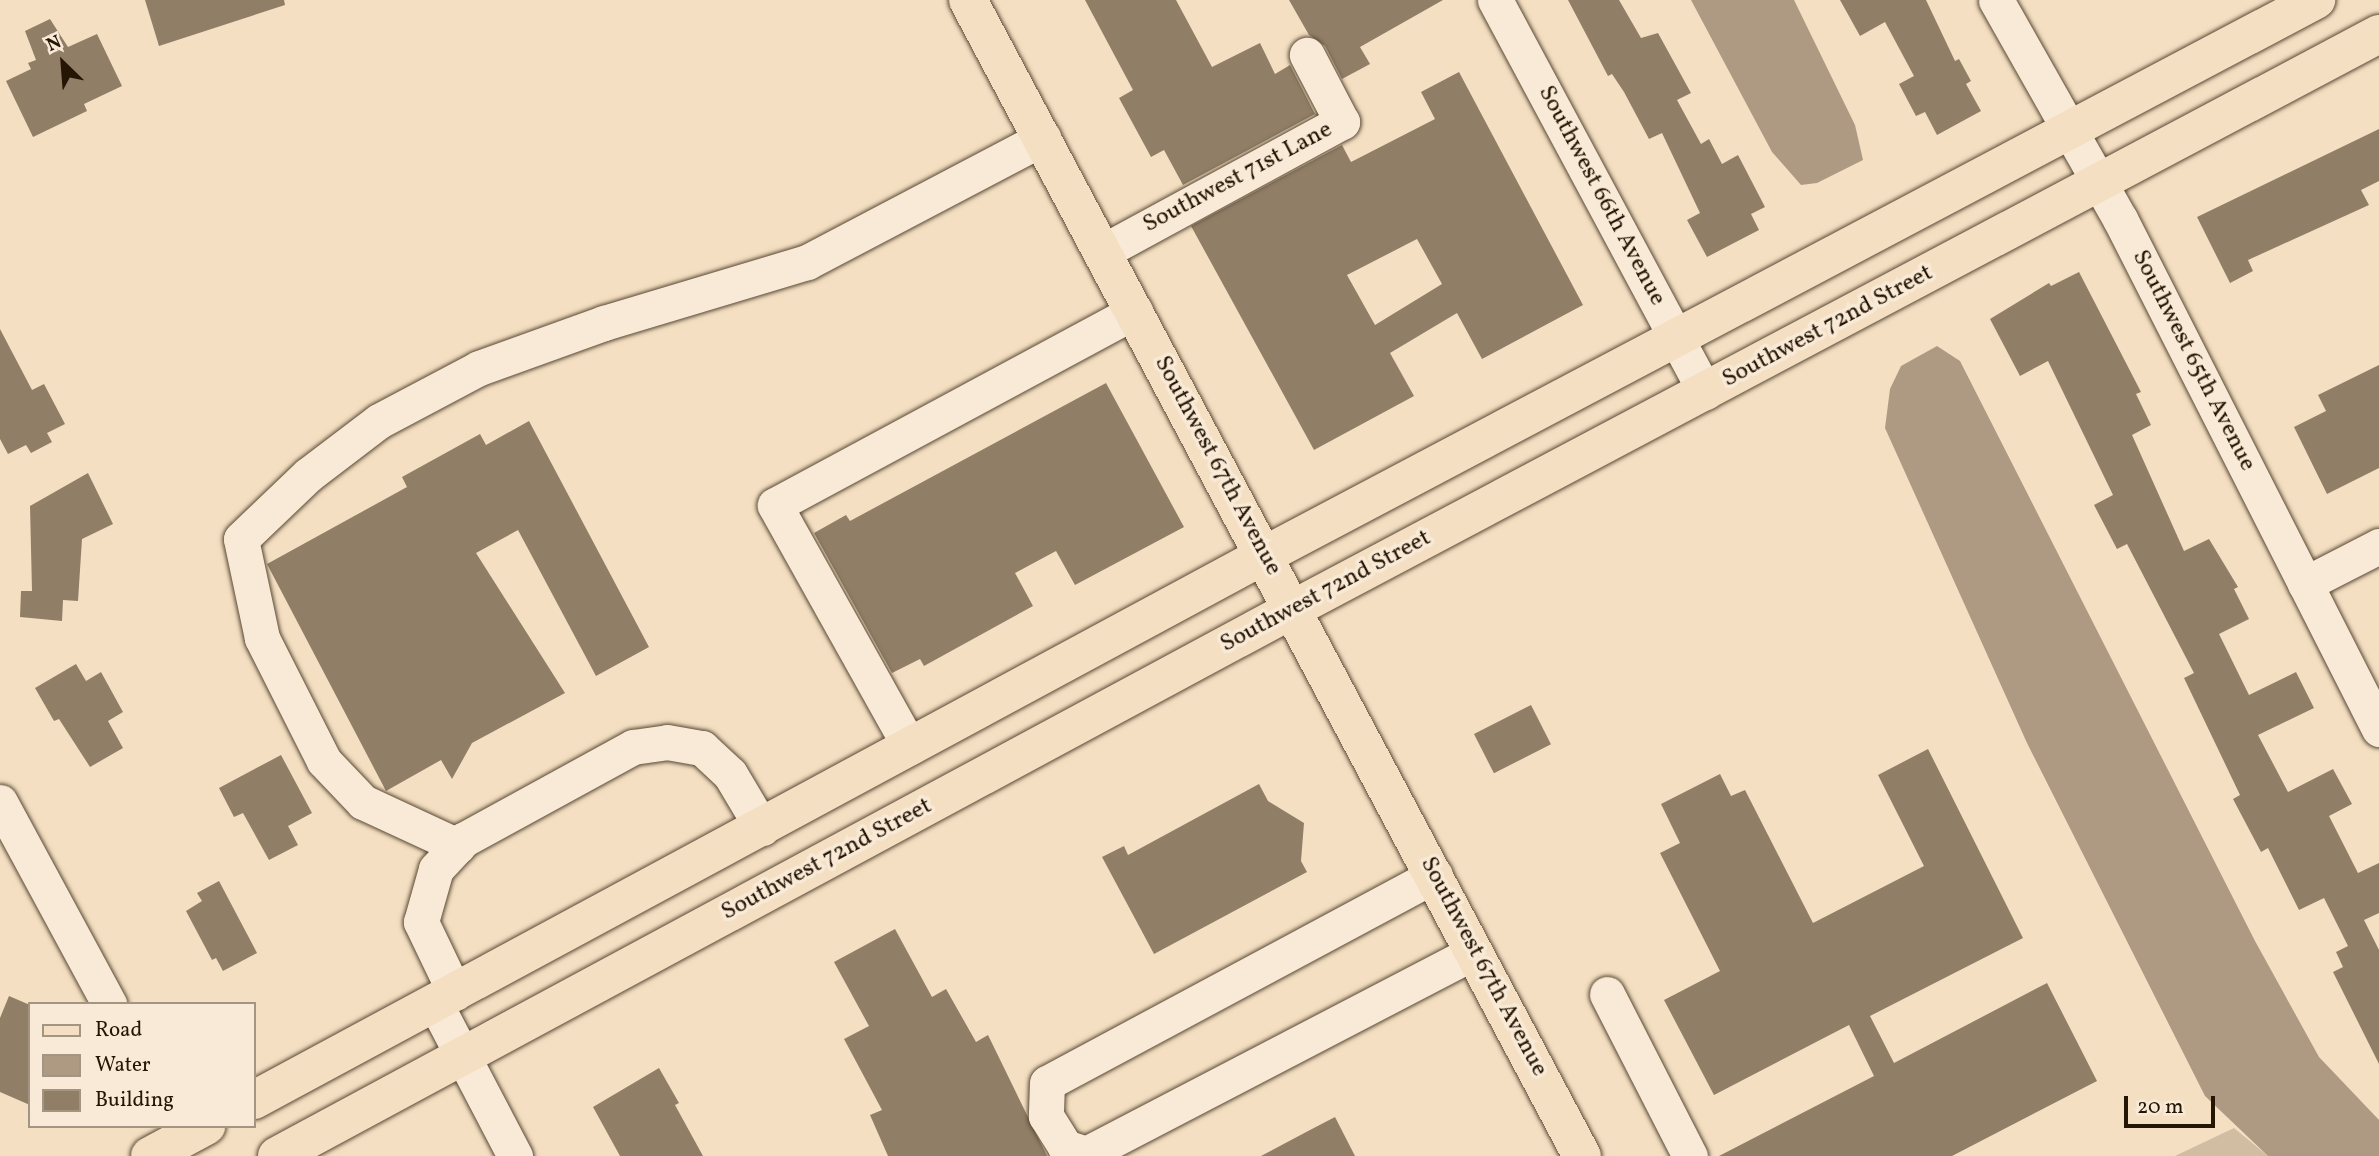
<!DOCTYPE html>
<style>
body{margin:0}
#map{position:relative;width:2379px;height:1156px;overflow:hidden;background:#f4dfc2;font-family:Vollkorn,serif}
div>[style]{position:absolute}
.green>*{inset:0;background:#d1bda2}
.water>*{inset:0;background:#ae9a82}
.building>*{inset:0;background:#917e67;transform-origin:0 0}
.roads{filter:drop-shadow(0 0 2px #594834) drop-shadow(0 0 2px #594834)}
.minor>*{height:35px;margin:-17.5px;padding:0 17.5px;transform-origin:17.5px;border-radius:17.5px;background:#f8ead7}
.major>*{height:38px;margin:-19px;padding:0 19px;transform-origin:19px;border-radius:19px;background:#f4dfc2}
span{translate:-50% -50%;white-space:nowrap;text-align:center;line-height:1.15;-webkit-text-stroke:7px #f8ead7;paint-order:stroke}
.street-label{font-size:24px;color:#251505}
.legend{position:absolute;left:28px;top:1002px;width:228px;height:126px;box-sizing:border-box;background:#f8ead7;border:2px solid #a49583;margin:0;padding:9px 12px;list-style:none;font-size:21px;color:#251505}
.legend li{display:flex;align-items:center;gap:14px;height:35px}
.legend b{width:35px;border:2px solid #a49583}
.north{position:absolute;left:28px;top:28px;width:70px;height:70px;-webkit-text-stroke:5px #f8ead7;paint-order:stroke;rotate:335deg;font-size:19px;font-weight:700;line-height:28px;text-align:center;color:#251505}
.north::after{content:'';display:block;margin:auto;width:24px;height:32px;background:#251505;clip-path:polygon(50% 0,100% 100%,50% 72%,0 100%)}
.scale{position:absolute;left:2124px;top:1096px;width:91px;height:32px;box-sizing:border-box;border:4px solid #251505;border-top:0;padding-left:9px;font-size:21px;line-height:24px;white-space:nowrap;color:#251505;-webkit-text-stroke:5px #f8ead7;paint-order:stroke}
</style>
<div id="map">
<div class="green">
<div style="clip-path:polygon(2234px 1128px,2268px 1156px,2175px 1156px)"></div>
</div>
<div class="water">
<div style="clip-path:polygon(1691px 0,1794px 0,1855px 125px,1863px 160px,1817px 183px,1801px 185px,1772px 152px)"></div>
<div style="clip-path:polygon(1937px 346px,1960px 361px,2255px 941px,2319px 1057px,2379px 1120px,2379px 1156px,2268px 1156px,2205px 1096px,2027px 743px,1885px 428px,1890px 389px,1901px 366px)"></div>
</div>
<div class="building">
<div style="clip-path:polygon(145px 0,284px 0,285px 5px,159px 46px)"></div>
<div style="clip-path:polygon(1085px 0,1176px 0,1212px 67px,1260px 43px,1275px 74px,1290px 65px,1315px 114px,1183px 185px,1164px 150px,1151px 157px,1119px 98px,1133px 90px)"></div>
<div style="clip-path:polygon(1289px 0,1443px 0,1360px 47px,1370px 64px,1342px 79px,1325px 46px,1309px 35px)"></div>
<div style="clip-path:polygon(1568px 0,1619px 0,1641px 38px,1658px 33px,1691px 93px,1677px 100px,1701px 144px,1709px 139px,1722px 164px,1738px 155px,1765px 207px,1751px 214px,1759px 230px,1707px 257px,1687px 220px,1700px 213px,1662px 133px,1649px 139px,1624px 92px,1612px 74px,1608px 76px)"></div>
<div style="clip-path:polygon(1840px 0,1926px 0,1955px 61px,1959px 59px,1971px 81px,1966px 84px,1981px 111px,1937px 135px,1925px 112px,1916px 116px,1899px 84px,1914px 76px,1885px 22px,1860px 36px)"></div>
<div style="clip-path:polygon(50px 19px,68px 47px,97px 34px,122px 86px,84px 104px,87px 111px,33px 137px,6px 81px,31px 69px,28px 63px,36px 60px,25px 31px)"></div>
<div style="clip-path:polygon(evenodd,1459px 72px,1583px 305px,1482px 359px,1457px 313px,1390px 353px,1414px 396px,1314px 450px,1191px 226px,1342px 145px,1351px 162px,1435px 119px,1421px 92px,1459px 72px,1417px 239px,1442px 284px,1375px 325px,1347px 275px,1417px 239px)"></div>
<div style="clip-path:polygon(2379px 129px,2379px 181px,2361px 190px,2369px 205px,2248px 260px,2253px 271px,2230px 283px,2197px 217px)"></div>
<div style="clip-path:polygon(2079px 272px,2141px 392px,2136px 394px,2151px 425px,2132px 435px,2184px 551px,2209px 539px,2238px 587px,2234px 589px,2249px 619px,2219px 634px,2249px 695px,2296px 672px,2314px 708px,2258px 735px,2288px 792px,2333px 769px,2352px 804px,2329px 816px,2358px 873px,2379px 863px,2379px 913px,2364px 920px,2379px 950px,2379px 1064px,2333px 972px,2343px 967px,2336px 952px,2348px 946px,2324px 898px,2299px 910px,2268px 848px,2261px 852px,2233px 799px,2240px 795px,2184px 678px,2194px 673px,2127px 544px,2117px 549px,2094px 505px,2113px 495px,2048px 361px,2020px 376px,1990px 319px,2049px 283px,2051px 286px)"></div>
<div style="clip-path:polygon(0 329px,32px 390px,44px 384px,65px 424px,47px 433px,52px 442px,31px 453px,26px 445px,8px 454px,0 439px)"></div>
<div style="clip-path:polygon(2379px 365px,2379px 468px,2327px 494px,2294px 427px,2326px 411px,2318px 395px)"></div>
<div style="clip-path:polygon(1106px 383px,1184px 527px,1075px 585px,1056px 551px,1015px 573px,1033px 606px,924px 666px,920px 659px,892px 673px,814px 533px,846px 515px,850px 521px)"></div>
<div style="clip-path:polygon(529px 421px,649px 647px,596px 676px,518px 530px,476px 553px,565px 693px,472px 743px,452px 779px,441px 760px,386px 791px,267px 564px,407px 487px,402px 477px,480px 434px,486px 445px)"></div>
<div style="clip-path:polygon(88px 473px,113px 524px,82px 539px,78px 601px,63px 600px,62px 621px,20px 617px,21px 591px,32px 591px,30px 506px)"></div>
<div style="clip-path:polygon(76px 664px,86px 681px,101px 672px,123px 712px,108px 721px,123px 748px,90px 767px,59px 719px,54px 721px,35px 688px)"></div>
<div style="left:1531px;top:705px;width:44px;height:64px;rotate:63deg"></div>
<div style="clip-path:polygon(1928px 749px,2023px 938px,1870px 1016px,1894px 1063px,2047px 983px,2097px 1081px,1952px 1156px,1719px 1156px,1874px 1076px,1849px 1025px,1714px 1095px,1664px 1000px,1720px 971px,1660px 853px,1680px 843px,1661px 804px,1720px 774px,1731px 796px,1745px 790px,1813px 923px,1924px 866px,1878px 775px)"></div>
<div style="clip-path:polygon(281px 755px,312px 813px,288px 826px,298px 845px,269px 860px,243px 813px,234px 817px,219px 788px)"></div>
<div style="clip-path:polygon(1259px 784px,1268px 801px,1304px 823px,1301px 861px,1307px 872px,1154px 954px,1102px 857px,1124px 846px,1128px 855px)"></div>
<div style="clip-path:polygon(219px 881px,257px 953px,223px 971px,216px 958px,212px 960px,186px 911px,202px 901px,197px 893px)"></div>
<div style="clip-path:polygon(895px 929px,932px 997px,946px 989px,976px 1042px,988px 1035px,1047px 1156px,888px 1156px,870px 1115px,882px 1110px,844px 1039px,869px 1026px,834px 962px)"></div>
<div style="clip-path:polygon(9px 996px,30px 1005px,30px 1105px,0 1092px,0 1018px)"></div>
<div style="clip-path:polygon(659px 1068px,679px 1103px,675px 1105px,703px 1156px,620px 1156px,593px 1107px)"></div>
<div style="clip-path:polygon(1335px 1117px,1355px 1156px,1261px 1156px,1310px 1130px)"></div>
</div>
<div class="roads">
<div class="minor">
<div style="left:1495px;top:0;width:445px;rotate:61.8deg"></div>
<div style="left:1996px;top:0;width:252px;rotate:60.5deg"></div>
<div style="left:2120px;top:219px;width:572px;rotate:63.08deg"></div>
<div style="left:1104px;top:251px;width:271px;rotate:-28.5deg"></div>
<div style="left:1342px;top:122px;width:76px;rotate:-117.6deg"></div>
<div style="left:2305px;top:584px;width:83px;rotate:-27.2deg"></div>
<div style="left:910px;top:747px;width:277px;rotate:-119.2deg"></div>
<div style="left:775px;top:505px;width:409px;rotate:-28.3deg"></div>
<div style="left:0;top:802px;width:230px;rotate:61.6deg"></div>
<div style="left:458px;top:846px;width:105px;rotate:-155.1deg"></div>
<div style="left:363px;top:802px;width:57px;rotate:-133.6deg"></div>
<div style="left:324px;top:761px;width:138px;rotate:-116.8deg"></div>
<div style="left:262px;top:638px;width:101px;rotate:-102deg"></div>
<div style="left:241px;top:539px;width:93px;rotate:-43.7deg"></div>
<div style="left:308px;top:475px;width:89px;rotate:-37.3deg"></div>
<div style="left:379px;top:421px;width:113px;rotate:-27.9deg"></div>
<div style="left:479px;top:368px;width:133px;rotate:-19.8deg"></div>
<div style="left:604px;top:323px;width:212px;rotate:-16.7deg"></div>
<div style="left:807px;top:262px;width:267px;rotate:-27.7deg"></div>
<div style="left:1435px;top:875px;width:440px;rotate:151.8deg"></div>
<div style="left:1047px;top:1083px;width:33px;rotate:92deg"></div>
<div style="left:1046px;top:1116px;width:36px;rotate:58deg"></div>
<div style="left:1065px;top:1147px;width:22px;rotate:18deg"></div>
<div style="left:1086px;top:1154px;width:437px;rotate:-27.5deg"></div>
<div style="left:455px;top:993px;width:79px;rotate:-115.6deg"></div>
<div style="left:421px;top:922px;width:55px;rotate:-74.2deg"></div>
<div style="left:436px;top:869px;width:40px;rotate:-47deg"></div>
<div style="left:463px;top:840px;width:194px;rotate:-28.7deg"></div>
<div style="left:633px;top:747px;width:34px;rotate:-8deg"></div>
<div style="left:667px;top:742px;width:36px;rotate:10deg"></div>
<div style="left:702px;top:748px;width:38px;rotate:43deg"></div>
<div style="left:730px;top:774px;width:63px;rotate:59.3deg"></div>
<div style="left:1607px;top:994px;width:182px;rotate:62.9deg"></div>
<div style="left:435px;top:1003px;width:173px;rotate:62.4deg"></div>
</div>
<div class="major">
<div style="left:968px;top:0;width:1309px;rotate:62.03deg"></div>
<div style="left:254px;top:1100px;width:1149px;rotate:-28.33deg"></div>
<div style="left:1265px;top:555px;width:1189px;rotate:-27.84deg"></div>
<div style="left:150px;top:1156px;width:64px;rotate:-28.2deg"></div>
<div style="left:277px;top:1156px;width:1154px;rotate:-28.3deg"></div>
<div style="left:1293px;top:609px;width:1229px;rotate:-27.9deg"></div>
</div>
</div>
<div class="street-label">
<span style="left:1238px;top:178px;rotate:-28deg">Southwest 71st Lane</span>
<span style="left:1601px;top:196px;rotate:62deg">Southwest 66th Avenue</span>
<span style="left:1828px;top:327px;rotate:-28deg">Southwest 72nd Street</span>
<span style="left:2193px;top:361px;rotate:63deg">Southwest 65th Avenue</span>
<span style="left:1217px;top:466px;rotate:62deg">Southwest 67th Avenue</span>
<span style="left:1326px;top:592px;rotate:-28deg">Southwest 72nd Street</span>
<span style="left:827px;top:860px;rotate:-28deg">Southwest 72nd Street</span>
<span style="left:1483px;top:967px;rotate:62deg">Southwest 67th Avenue</span>
</div>
<ul class="legend">
<li><b style="height:9px;background:#f4dfc2"></b>Road</li>
<li><b style="height:19px;background:#ae9a82"></b>Water</li>
<li><b style="height:19px;background:#917e67"></b>Building</li>
</ul>
<div class="north">N</div>
<div class="scale">20 m</div>
</div>
